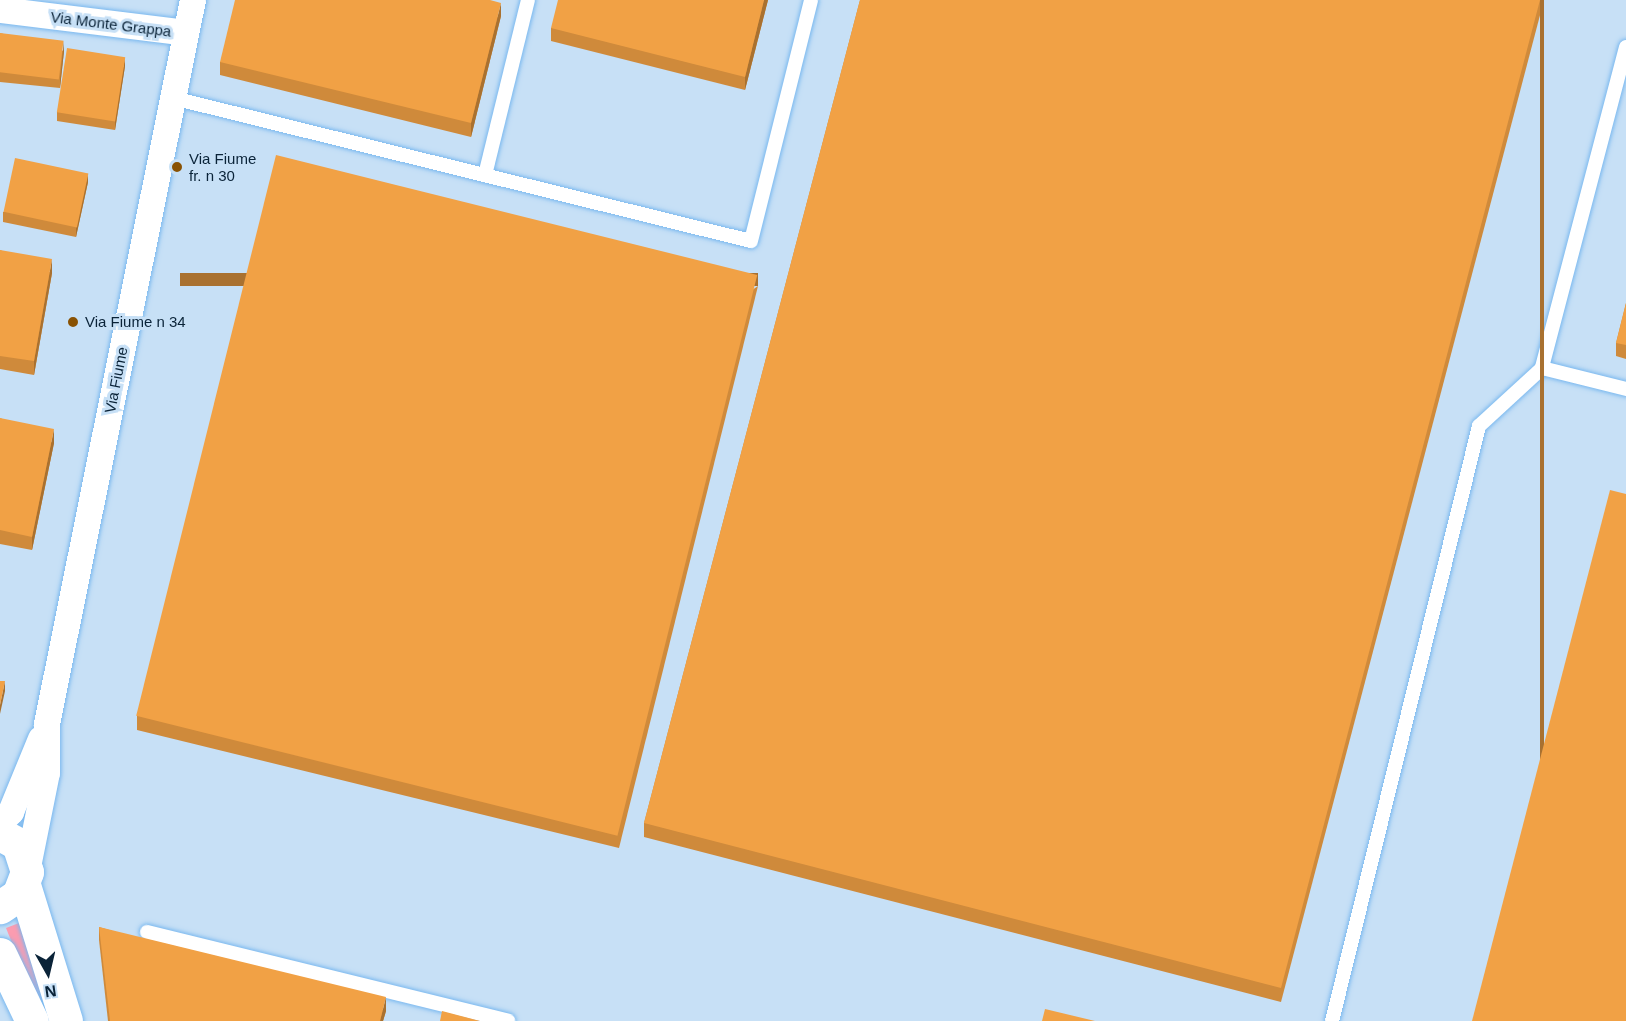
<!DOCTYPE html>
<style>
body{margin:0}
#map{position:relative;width:1626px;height:1021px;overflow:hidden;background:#c7e0f6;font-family:Arial,sans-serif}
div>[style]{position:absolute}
.green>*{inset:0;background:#fc9cb0}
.roads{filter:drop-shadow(0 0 2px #7ab8ef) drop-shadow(0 0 2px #7ab8ef)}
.service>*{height:14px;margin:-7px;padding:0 7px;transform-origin:7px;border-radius:7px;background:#fff}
.minor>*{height:26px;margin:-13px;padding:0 13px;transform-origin:13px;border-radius:13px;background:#fff}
.tertiary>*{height:33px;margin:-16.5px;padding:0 16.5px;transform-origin:16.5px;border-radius:16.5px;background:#fff}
.wall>*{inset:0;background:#cf8a3b}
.shaded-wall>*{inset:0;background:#a97130;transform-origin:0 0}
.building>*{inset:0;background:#f1a145;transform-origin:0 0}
.dots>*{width:16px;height:16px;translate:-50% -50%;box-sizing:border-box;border:3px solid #c7e0f6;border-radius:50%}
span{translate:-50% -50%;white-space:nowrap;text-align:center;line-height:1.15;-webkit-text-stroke:6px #c7e0f6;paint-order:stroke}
.street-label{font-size:15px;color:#0a2338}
.poi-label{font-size:15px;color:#0a2338}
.left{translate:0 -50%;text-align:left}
.north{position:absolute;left:18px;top:943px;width:60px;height:60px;-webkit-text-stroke:4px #c7e0f6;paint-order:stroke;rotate:172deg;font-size:16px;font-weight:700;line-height:24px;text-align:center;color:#0a2338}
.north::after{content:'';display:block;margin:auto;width:21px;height:27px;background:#0a2338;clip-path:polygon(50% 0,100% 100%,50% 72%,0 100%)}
</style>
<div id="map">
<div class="green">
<div style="clip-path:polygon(19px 923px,47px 999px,36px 1003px,6px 928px)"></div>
</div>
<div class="roads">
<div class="service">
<div style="left:1626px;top:47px;width:332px;rotate:104.7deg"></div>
<div style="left:1542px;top:368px;width:87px;rotate:14deg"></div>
<div style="left:173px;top:98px;width:595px;rotate:13.9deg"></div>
<div style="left:751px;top:241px;width:248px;rotate:-76deg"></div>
<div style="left:485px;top:175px;width:180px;rotate:-76.2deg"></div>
<div style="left:147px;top:932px;width:372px;rotate:13.8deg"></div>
<div style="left:1332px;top:1021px;width:613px;rotate:-76.12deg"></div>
<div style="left:1479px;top:426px;width:86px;rotate:-42.6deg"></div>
</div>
<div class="minor">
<div style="left:0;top:10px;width:187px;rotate:7deg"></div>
<div style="left:0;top:823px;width:16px;rotate:-45deg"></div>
<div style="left:11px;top:812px;width:79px;rotate:-67.7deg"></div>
<div style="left:27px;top:872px;width:101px;rotate:-78.6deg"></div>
<div style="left:47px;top:773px;width:49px;rotate:-90deg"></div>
<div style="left:47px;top:724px;width:739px;rotate:-78.6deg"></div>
</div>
<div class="tertiary">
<div style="left:0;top:834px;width:21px;rotate:29deg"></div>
<div style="left:18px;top:844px;width:29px;rotate:72deg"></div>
<div style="left:27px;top:872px;width:25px;rotate:111deg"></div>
<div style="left:18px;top:895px;width:22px;rotate:146deg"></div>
<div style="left:24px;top:885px;width:142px;rotate:72.8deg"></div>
<div style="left:0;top:954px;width:74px;rotate:64.5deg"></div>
</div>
</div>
<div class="wall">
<div style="clip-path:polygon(768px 0,745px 90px,551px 41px,551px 28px)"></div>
<div style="clip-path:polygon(860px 0,1544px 0,1281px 1002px,644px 837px,644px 823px)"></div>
<div style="clip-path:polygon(501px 16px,471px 137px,220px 75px,220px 62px)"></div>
<div style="clip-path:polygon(0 33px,64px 51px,60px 88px,0 82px)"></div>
<div style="clip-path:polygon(125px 66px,115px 130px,57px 121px,57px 112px)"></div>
<div style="clip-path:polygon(88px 182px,76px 237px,3px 222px,3px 212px)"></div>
<div style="clip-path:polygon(0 250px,52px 273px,34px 375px,0 369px)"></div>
<div style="clip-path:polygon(758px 286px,619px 848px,137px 730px,137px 716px)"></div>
<div style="clip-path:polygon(1626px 303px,1626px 359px,1616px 356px,1616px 343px)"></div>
<div style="clip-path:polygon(0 418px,54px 443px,32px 550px,0 544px)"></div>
<div style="clip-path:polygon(99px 927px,386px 1011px,383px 1021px,108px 1021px,99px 940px)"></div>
</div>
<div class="shaded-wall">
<div style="clip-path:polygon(764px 0,768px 0,745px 90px,745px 77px)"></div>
<div style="left:1540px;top:0;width:4px;height:1021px"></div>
<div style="clip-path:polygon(501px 3px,501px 16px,471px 137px,471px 123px)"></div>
<div style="clip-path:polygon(64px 41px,64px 51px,60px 88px,60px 79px)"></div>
<div style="clip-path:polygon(125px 57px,125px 66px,115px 130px,115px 121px)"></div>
<div style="clip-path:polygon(88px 173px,88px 182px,76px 237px,76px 228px)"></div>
<div style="clip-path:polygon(52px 259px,52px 273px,34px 375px,34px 361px)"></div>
<div style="left:758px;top:273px;width:13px;height:578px;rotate:90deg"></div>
<div style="clip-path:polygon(54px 429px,54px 443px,32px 550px,32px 537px)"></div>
<div style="clip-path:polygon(5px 681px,5px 691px,0 714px,0 705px)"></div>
<div style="clip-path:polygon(386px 997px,386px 1011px,383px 1021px,380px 1021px)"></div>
</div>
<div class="building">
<div style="clip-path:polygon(235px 0,490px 0,501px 3px,471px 123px,220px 62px)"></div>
<div style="clip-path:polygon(558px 0,764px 0,745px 77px,551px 28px)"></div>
<div style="clip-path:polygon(860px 0,1540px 0,1281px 988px,644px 823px)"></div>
<div style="left:0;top:33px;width:64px;height:39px;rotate:7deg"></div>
<div style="left:67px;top:48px;width:59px;height:65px;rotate:9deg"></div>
<div style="left:276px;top:155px;width:496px;height:578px;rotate:14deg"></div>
<div style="left:15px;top:158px;width:75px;height:55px;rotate:12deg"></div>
<div style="clip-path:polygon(0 250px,52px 259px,34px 361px,0 356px)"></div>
<div style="clip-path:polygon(1626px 303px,1626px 345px,1616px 343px)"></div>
<div style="clip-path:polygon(0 418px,54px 429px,32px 537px,0 530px)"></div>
<div style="clip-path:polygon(1610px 490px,1626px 494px,1626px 1021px,1472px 1021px)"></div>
<div style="clip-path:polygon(0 681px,5px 681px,0 705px)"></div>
<div style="clip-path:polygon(99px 927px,386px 997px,380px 1021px,110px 1021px)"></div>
<div style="clip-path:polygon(1045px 1009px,1095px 1021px,1042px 1021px)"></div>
<div style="clip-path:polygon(442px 1011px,480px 1021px,440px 1021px)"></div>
</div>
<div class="dots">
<div style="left:177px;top:167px;background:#895203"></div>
<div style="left:73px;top:322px;background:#895203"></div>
</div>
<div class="street-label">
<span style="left:111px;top:24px;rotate:7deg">Via Monte Grappa</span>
<span style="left:116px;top:380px;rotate:-79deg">Via Fiume</span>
</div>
<div class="poi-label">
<span class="left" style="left:189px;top:167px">Via Fiume<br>fr. n 30</span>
<span class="left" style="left:85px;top:322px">Via Fiume n 34</span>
</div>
<div class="north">N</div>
</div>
